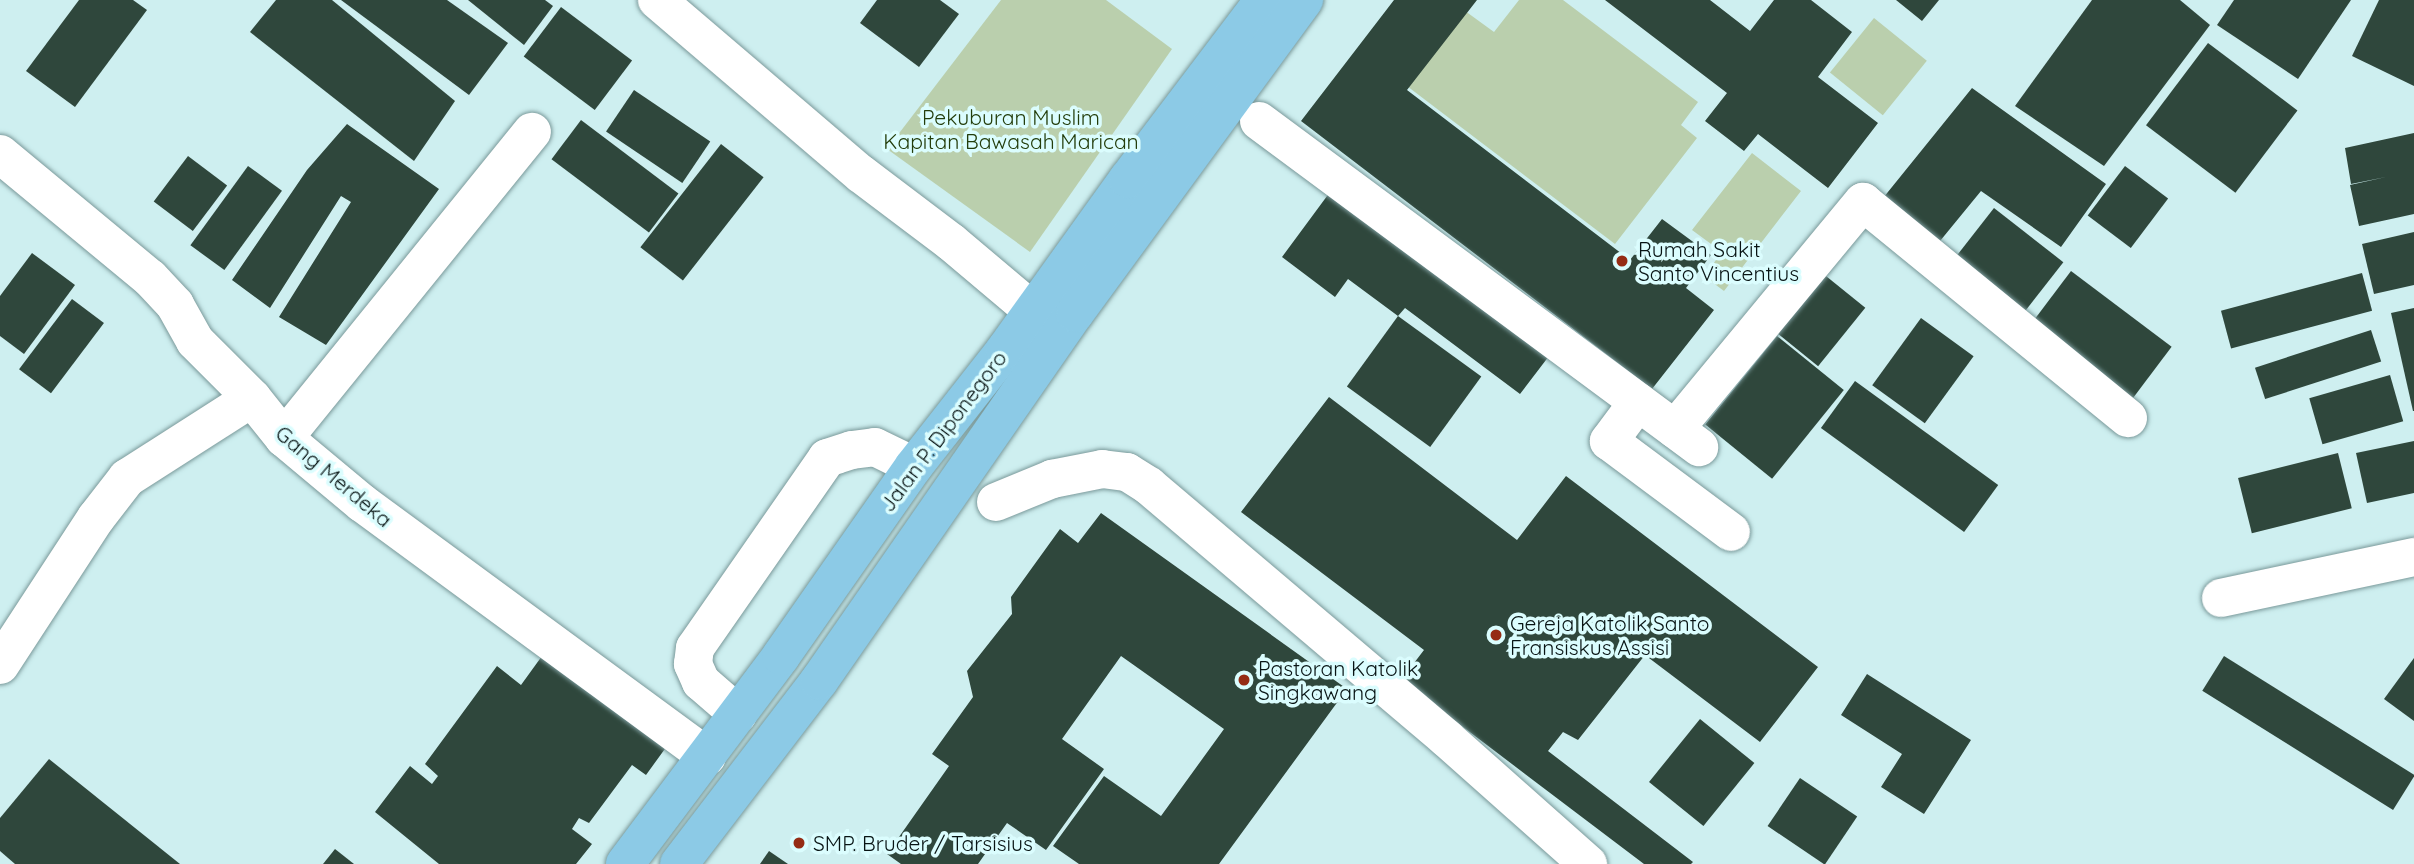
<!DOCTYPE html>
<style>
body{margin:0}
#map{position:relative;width:2414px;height:864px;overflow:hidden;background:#ceeff0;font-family:Quicksand,sans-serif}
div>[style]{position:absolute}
.green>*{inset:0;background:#bacfad;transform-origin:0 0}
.building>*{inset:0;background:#2f473c;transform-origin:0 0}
.roads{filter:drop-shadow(0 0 2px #7a999a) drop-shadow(0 0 2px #7a999a)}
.minor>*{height:38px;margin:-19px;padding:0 19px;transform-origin:19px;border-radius:19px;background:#fff}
.major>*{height:38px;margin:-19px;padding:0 19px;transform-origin:19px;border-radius:19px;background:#8ccae6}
.dots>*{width:19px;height:19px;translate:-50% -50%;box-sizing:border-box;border:4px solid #dbfdfe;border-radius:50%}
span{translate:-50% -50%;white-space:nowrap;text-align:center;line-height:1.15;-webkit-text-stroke:7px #dbfdfe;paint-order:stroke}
.park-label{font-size:21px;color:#233d0b}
.poi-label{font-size:21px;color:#081414}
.left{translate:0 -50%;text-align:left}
.street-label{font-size:21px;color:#081414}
</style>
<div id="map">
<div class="green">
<div style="clip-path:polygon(1001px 0,1106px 0,1172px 49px,1030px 252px,887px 149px)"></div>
<div style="clip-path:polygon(1519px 0,1563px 0,1698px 102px,1681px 125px,1697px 138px,1615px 244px,1403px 83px,1461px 8px,1494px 32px)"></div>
<div style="left:1874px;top:18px;width:68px;height:70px;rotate:39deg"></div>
<div style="clip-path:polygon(1752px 153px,1801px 191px,1724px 291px,1704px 276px,1722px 252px,1692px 230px)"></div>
</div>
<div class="building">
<div style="clip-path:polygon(79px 0,133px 0,147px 10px,75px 107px,26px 71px)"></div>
<div style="clip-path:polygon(276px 0,332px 0,455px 101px,414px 161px,250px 32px)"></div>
<div style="clip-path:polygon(341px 0,447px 0,508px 43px,469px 95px)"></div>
<div style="clip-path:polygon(468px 0,545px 0,553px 6px,524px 45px)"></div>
<div style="clip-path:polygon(877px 0,940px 0,959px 14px,919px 67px,860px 23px)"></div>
<div style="clip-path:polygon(1394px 0,1477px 0,1407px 90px,1630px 260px,1662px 219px,1711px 255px,1686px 288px,1714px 310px,1652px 389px,1301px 121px)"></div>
<div style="clip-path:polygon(1605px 0,1710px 0,1750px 31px,1774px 0,1811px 0,1852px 32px,1818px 77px,1878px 123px,1828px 188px,1758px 134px,1744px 151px,1705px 121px,1727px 93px)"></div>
<div style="clip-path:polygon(1896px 0,1939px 0,1922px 21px)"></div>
<div style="clip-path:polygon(2092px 0,2180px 0,2210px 25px,2104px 166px,2015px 106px)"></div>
<div style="clip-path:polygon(2234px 0,2351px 0,2298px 79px,2217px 25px)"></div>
<div style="clip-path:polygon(2379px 0,2414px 0,2414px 86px,2352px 56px)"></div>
<div style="left:561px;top:7px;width:89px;height:62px;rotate:37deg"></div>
<div style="left:2208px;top:43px;width:112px;height:103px;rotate:37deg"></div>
<div style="clip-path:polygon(1972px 88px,2106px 184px,2061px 247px,1981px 191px,1931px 252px,1875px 208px)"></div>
<div style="left:634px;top:90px;width:92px;height:50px;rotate:34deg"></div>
<div style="left:581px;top:120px;width:122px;height:49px;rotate:37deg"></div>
<div style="clip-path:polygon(347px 124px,439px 189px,326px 345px,279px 317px,351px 202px,341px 196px,270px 308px,232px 280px,307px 170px)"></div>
<div style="clip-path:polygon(2414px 133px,2414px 214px,2359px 226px,2350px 185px,2386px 177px,2351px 184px,2345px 148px)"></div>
<div style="left:721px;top:144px;width:54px;height:131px;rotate:38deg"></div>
<div style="left:188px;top:156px;width:49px;height:57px;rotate:37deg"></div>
<div style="left:248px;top:166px;width:42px;height:98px;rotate:36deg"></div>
<div style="left:2125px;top:166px;width:54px;height:62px;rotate:37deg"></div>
<div style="clip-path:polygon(1330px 192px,1549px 356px,1520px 394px,1405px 308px,1398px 316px,1348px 279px,1335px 297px,1282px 257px)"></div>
<div style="left:1994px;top:208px;width:88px;height:74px;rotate:38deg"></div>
<div style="clip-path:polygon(2414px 232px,2414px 285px,2374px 294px,2362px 244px)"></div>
<div style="clip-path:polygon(32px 253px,75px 285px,24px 354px,0 336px,0 296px)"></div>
<div style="left:2071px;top:271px;width:126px;height:76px;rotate:37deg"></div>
<div style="left:1821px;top:272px;width:57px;height:75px;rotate:39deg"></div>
<div style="left:2362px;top:273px;width:39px;height:146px;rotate:75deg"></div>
<div style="left:72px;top:299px;width:40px;height:88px;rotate:37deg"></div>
<div style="clip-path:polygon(2414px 308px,2414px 411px,2413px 411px,2391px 313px)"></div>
<div style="left:1398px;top:316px;width:103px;height:87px;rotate:36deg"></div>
<div style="left:1921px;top:318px;width:65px;height:83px;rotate:36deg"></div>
<div style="left:2371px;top:330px;width:33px;height:122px;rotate:72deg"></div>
<div style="left:1777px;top:336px;width:86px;height:114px;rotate:39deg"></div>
<div style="left:2390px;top:375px;width:48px;height:84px;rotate:74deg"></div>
<div style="left:1855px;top:381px;width:177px;height:58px;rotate:36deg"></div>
<div style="clip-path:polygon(1329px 397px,1517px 540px,1566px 476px,1818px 667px,1760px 742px,1645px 655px,1578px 740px,1563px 732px,1548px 751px,1693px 862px,1691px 864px,1644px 864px,1401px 680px,1424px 650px,1241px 512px)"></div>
<div style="clip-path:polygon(2414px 441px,2414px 493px,2367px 503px,2356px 453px)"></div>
<div style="left:2338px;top:453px;width:57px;height:103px;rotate:76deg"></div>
<div style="clip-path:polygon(1101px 513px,1347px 689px,1219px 864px,1079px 864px,1053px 846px,1104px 776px,1161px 816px,1224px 729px,1121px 656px,1062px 739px,1104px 769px,1046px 850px,1007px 823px,978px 864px,901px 864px,887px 854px,949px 766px,932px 754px,973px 697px,967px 671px,1012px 614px,1011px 597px,1060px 529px,1078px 543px)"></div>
<div style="clip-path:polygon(542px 656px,667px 746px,646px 775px,632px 765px,589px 823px,579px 818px,572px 829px,592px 844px,576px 864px,439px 864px,375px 812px,410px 766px,432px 784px,438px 776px,425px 764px,497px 666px,521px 685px)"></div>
<div style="left:2224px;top:656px;width:225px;height:41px;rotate:32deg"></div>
<div style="clip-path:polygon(2414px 658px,2414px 721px,2384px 699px)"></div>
<div style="clip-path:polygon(1867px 674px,1971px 740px,1924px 814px,1881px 787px,1902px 754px,1841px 715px)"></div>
<div style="left:1700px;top:719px;width:70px;height:81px;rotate:39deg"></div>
<div style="clip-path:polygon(49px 759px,180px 864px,15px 864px,0 851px,0 818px)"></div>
<div style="left:1800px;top:778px;width:69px;height:58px;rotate:34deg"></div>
<div style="clip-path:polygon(335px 849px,354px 864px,323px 864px)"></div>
<div style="clip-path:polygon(769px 851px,788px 864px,760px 864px)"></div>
</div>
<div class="roads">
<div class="minor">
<div style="left:657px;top:0;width:268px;rotate:40.5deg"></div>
<div style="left:861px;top:174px;width:113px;rotate:37.1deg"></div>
<div style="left:951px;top:242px;width:107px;rotate:40.1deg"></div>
<div style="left:1259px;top:121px;width:548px;rotate:36.54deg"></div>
<div style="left:0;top:154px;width:195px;rotate:39.6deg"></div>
<div style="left:150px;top:278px;width:37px;rotate:47deg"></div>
<div style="left:175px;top:305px;width:41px;rotate:60.9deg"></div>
<div style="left:195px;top:341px;width:81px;rotate:45deg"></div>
<div style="left:252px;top:398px;width:51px;rotate:51.3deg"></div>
<div style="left:284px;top:438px;width:102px;rotate:39.8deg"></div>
<div style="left:362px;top:503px;width:428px;rotate:36.3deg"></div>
<div style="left:1638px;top:402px;width:49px;rotate:126.6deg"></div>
<div style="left:1609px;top:441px;width:152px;rotate:36.7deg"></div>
<div style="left:1675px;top:429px;width:295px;rotate:-50.4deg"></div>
<div style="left:1863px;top:202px;width:342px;rotate:39.2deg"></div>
<div style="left:284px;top:438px;width:394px;rotate:-51deg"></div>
<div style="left:996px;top:502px;width:61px;rotate:-22.3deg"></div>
<div style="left:1052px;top:479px;width:51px;rotate:-11.3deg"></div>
<div style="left:1102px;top:469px;width:25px;rotate:7deg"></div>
<div style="left:1127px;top:472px;width:26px;rotate:32deg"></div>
<div style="left:1149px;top:486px;width:390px;rotate:40.3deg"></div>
<div style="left:1446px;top:738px;width:190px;rotate:41.6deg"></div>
<div style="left:2221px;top:598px;width:197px;rotate:-12deg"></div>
<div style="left:0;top:665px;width:176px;rotate:-56.9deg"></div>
<div style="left:96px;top:518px;width:51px;rotate:-52.2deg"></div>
<div style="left:127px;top:478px;width:148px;rotate:-32.6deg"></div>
<div style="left:738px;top:714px;width:49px;rotate:-139.1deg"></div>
<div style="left:701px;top:682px;width:20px;rotate:-114deg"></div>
<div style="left:693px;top:664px;width:16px;rotate:-83deg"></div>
<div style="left:695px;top:648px;width:231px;rotate:-55.2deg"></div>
<div style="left:827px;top:458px;width:26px;rotate:-18deg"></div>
<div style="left:852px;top:450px;width:23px;rotate:-7deg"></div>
<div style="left:875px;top:447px;width:43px;rotate:26deg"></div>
</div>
<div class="major">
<div style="left:625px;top:864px;width:260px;rotate:-53.1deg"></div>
<div style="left:781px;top:656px;width:232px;rotate:-55deg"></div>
<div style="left:914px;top:466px;width:147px;rotate:-51.9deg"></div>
<div style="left:1005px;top:350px;width:211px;rotate:-54.3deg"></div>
<div style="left:1128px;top:179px;width:225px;rotate:-52.8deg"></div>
<div style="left:679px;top:864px;width:230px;rotate:-52.6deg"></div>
<div style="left:819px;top:681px;width:448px;rotate:-55.2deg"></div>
<div style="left:1075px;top:313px;width:388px;rotate:-53.8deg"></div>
</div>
</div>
<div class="dots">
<div style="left:1622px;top:261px;background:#952c15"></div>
<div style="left:1496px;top:635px;background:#952c15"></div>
<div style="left:1244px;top:680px;background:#952c15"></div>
<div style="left:799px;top:843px;background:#952c15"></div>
</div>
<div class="park-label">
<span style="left:1011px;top:129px">Pekuburan Muslim<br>Kapitan Bawasah Marican</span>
</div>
<div class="poi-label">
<span class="left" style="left:1638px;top:261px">Rumah Sakit<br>Santo Vincentius</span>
<span class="left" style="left:1510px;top:635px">Gereja Katolik Santo<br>Fransiskus Assisi</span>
<span class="left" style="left:1258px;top:680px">Pastoran Katolik<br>Singkawang</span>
<span class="left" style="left:813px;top:843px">SMP. Bruder / Tarsisius</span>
</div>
<div class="street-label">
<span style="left:943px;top:431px;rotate:-53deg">Jalan P. Diponegoro</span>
<span style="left:334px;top:476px;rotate:40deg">Gang Merdeka</span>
</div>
</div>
